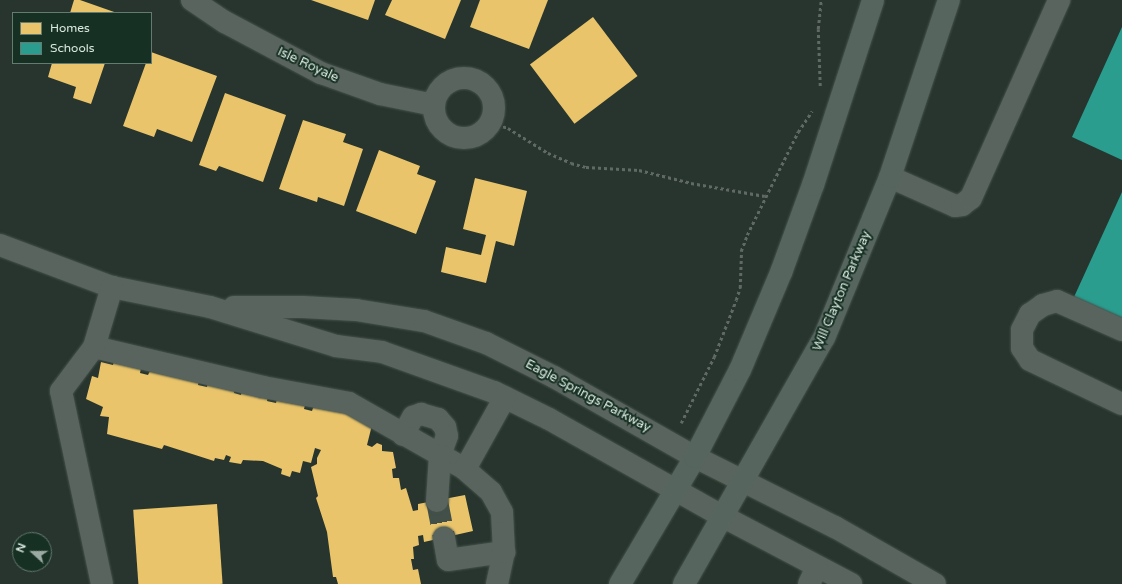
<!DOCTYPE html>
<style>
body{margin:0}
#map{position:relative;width:1122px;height:584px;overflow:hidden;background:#27352e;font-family:"Varela Round",sans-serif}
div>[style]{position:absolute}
.homes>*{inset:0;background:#e9c46a;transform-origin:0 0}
.schools>*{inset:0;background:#2a9d8f}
.minor-tunnel>*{height:22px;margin-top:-11px;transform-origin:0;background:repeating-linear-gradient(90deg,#425049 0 22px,transparent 0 33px)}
.path>*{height:2.5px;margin-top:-1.25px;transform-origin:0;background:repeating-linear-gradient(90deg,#606964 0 3px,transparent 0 6px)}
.roads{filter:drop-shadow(0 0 1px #44514a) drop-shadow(0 0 1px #44514a)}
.minor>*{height:22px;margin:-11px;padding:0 11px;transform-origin:11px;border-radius:11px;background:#5a645e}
.minor>.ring{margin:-11px;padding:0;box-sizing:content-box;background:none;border:22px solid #5a645e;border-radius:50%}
.major>*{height:22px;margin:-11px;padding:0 11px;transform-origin:11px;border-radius:11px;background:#56655e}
span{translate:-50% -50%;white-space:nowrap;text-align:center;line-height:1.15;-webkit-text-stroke:4px #173024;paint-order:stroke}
.street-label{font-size:13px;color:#dae9e1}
.legend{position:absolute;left:12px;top:12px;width:140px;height:52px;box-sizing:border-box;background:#173024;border:1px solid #657a70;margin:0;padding:5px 7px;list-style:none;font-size:12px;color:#dae9e1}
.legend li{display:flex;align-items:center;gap:8px;height:20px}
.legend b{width:20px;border:1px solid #657a70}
.north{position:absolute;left:12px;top:532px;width:40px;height:40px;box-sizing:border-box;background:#173024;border:1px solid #657a70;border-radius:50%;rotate:291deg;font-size:11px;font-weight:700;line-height:16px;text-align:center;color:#dae9e1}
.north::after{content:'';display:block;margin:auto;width:14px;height:18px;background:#9baaa2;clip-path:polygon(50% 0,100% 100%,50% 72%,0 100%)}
</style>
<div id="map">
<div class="homes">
<div style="clip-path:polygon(74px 0,80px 0,117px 13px,70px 13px)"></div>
<div style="clip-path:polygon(311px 0,375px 0,368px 20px)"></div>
<div style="clip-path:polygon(392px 0,461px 0,445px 39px,385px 15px)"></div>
<div style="clip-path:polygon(480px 0,548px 0,529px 49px,470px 27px)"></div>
<div style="left:593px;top:17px;width:74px;height:79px;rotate:53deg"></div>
<div style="clip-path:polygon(151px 52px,217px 76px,192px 142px,157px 129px,154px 137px,123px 126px,146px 63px,151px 63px)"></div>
<div style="clip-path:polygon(52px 63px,105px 63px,91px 104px,73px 98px,76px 87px,48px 77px)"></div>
<div style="clip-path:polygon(225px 93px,286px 115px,263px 182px,219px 166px,216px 171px,199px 165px)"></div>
<div style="clip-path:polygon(303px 120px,346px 134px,343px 142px,363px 149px,344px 206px,318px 197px,317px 202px,279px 189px)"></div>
<div style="clip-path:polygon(379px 150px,420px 166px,417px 174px,436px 181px,416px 234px,356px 211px)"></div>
<div style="clip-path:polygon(475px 178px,527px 191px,514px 246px,496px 241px,486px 283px,441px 272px,446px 247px,481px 255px,486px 235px,463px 229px)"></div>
<div style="clip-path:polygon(115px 358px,142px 363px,140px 373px,148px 375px,150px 371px,200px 376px,198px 385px,207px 387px,208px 382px,235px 386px,234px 393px,241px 395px,242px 390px,268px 396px,267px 401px,276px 403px,278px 395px,306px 401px,304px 409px,312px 411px,316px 399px,372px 425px,367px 445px,372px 447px,377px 443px,382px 445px,382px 451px,393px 452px,396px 468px,392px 469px,393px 478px,399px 478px,401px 490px,406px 488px,413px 511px,418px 510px,418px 504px,465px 495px,473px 531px,424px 542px,423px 535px,418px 536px,419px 545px,413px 547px,414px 559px,411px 559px,413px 570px,418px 569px,421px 584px,338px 584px,336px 577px,333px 577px,327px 532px,316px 498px,318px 496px,311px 467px,317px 464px,317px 458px,321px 450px,315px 448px,311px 463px,303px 461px,300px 473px,292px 471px,290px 477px,281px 474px,282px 469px,263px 461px,243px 460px,241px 464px,229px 462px,231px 457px,226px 455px,224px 460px,215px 458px,214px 461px,164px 445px,162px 449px,107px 434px,109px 417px,100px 416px,103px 407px,86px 399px,92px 376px,98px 378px,101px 362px,113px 365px)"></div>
<div style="left:217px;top:504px;width:80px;height:84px;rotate:86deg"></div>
</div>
<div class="schools">
<div style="clip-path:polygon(1122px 27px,1122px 160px,1072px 137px)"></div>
<div style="clip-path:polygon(1122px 192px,1122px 319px,1074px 297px)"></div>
</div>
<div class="minor-tunnel">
<div style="left:437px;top:501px;width:38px;rotate:79deg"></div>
</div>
<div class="path">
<div style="left:820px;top:86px;width:57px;rotate:-92deg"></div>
<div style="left:818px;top:29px;width:29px;rotate:-84deg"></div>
<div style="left:492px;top:122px;width:17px;rotate:21deg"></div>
<div style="left:508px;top:128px;width:47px;rotate:32deg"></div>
<div style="left:548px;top:153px;width:25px;rotate:23deg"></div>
<div style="left:571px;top:163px;width:16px;rotate:15deg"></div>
<div style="left:586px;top:167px;width:53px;rotate:3.2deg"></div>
<div style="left:639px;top:170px;width:54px;rotate:14deg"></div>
<div style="left:691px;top:183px;width:75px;rotate:10deg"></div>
<div style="left:681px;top:423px;width:74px;rotate:-63.4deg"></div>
<div style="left:714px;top:357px;width:61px;rotate:-68.9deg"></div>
<div style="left:736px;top:300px;width:13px;rotate:-72deg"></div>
<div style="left:740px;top:288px;width:37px;rotate:-88deg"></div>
<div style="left:741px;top:251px;width:17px;rotate:-69deg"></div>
<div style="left:747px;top:235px;width:115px;rotate:-63.7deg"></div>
<div style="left:798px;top:132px;width:25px;rotate:-56deg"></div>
</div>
<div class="roads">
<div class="minor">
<div style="left:192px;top:0;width:40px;rotate:34deg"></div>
<div style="left:225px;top:22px;width:109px;rotate:28deg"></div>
<div style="left:321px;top:73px;width:63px;rotate:19.6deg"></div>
<div style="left:380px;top:94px;width:55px;rotate:11.5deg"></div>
<div class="ring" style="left:434px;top:78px;width:38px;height:38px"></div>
<div style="left:890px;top:177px;width:71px;rotate:24deg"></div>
<div style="left:955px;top:206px;width:7px;rotate:-8deg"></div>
<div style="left:962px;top:205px;width:11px;rotate:-38deg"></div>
<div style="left:971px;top:198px;width:217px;rotate:-66deg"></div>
<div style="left:0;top:245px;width:120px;rotate:20.6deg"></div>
<div style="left:112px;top:287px;width:100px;rotate:11.5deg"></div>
<div style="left:210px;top:307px;width:132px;rotate:17.2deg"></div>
<div style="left:336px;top:346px;width:46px;rotate:7.4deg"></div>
<div style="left:382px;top:352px;width:119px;rotate:19.7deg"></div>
<div style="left:494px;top:392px;width:61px;rotate:26.1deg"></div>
<div style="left:549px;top:419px;width:198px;rotate:29.3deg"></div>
<div style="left:722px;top:516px;width:146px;rotate:27.8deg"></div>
<div style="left:234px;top:307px;width:69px"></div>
<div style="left:303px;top:307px;width:53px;rotate:3.2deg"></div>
<div style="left:356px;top:310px;width:69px;rotate:9.2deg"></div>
<div style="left:424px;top:321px;width:66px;rotate:19.5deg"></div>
<div style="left:486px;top:343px;width:76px;rotate:26.6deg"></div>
<div style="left:554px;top:377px;width:162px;rotate:29.6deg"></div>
<div style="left:695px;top:457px;width:157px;rotate:26.6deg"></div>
<div style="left:835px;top:527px;width:115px;rotate:29.7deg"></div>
<div style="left:1122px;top:330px;width:71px;rotate:-156deg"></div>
<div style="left:1057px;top:301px;width:15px;rotate:164deg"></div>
<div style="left:1043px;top:305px;width:16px;rotate:145deg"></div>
<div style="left:1030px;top:314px;width:18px;rotate:117deg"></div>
<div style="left:1022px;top:330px;width:18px;rotate:90deg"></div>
<div style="left:1022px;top:348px;width:14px;rotate:56deg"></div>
<div style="left:1030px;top:360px;width:102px;rotate:25.6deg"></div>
<div style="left:94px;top:347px;width:174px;rotate:13.3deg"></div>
<div style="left:263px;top:387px;width:87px;rotate:10.5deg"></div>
<div style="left:349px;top:403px;width:133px;rotate:29.6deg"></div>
<div style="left:403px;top:435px;width:21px;rotate:-61deg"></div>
<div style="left:413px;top:417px;width:9px;rotate:-21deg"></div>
<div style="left:421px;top:414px;width:18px;rotate:16deg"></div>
<div style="left:438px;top:419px;width:11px;rotate:49deg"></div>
<div style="left:445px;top:427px;width:9px;rotate:77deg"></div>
<div style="left:447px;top:436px;width:20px;rotate:110deg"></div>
<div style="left:440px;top:455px;width:46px;rotate:93.7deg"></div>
<div style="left:444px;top:538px;width:22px;rotate:80deg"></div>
<div style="left:448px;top:560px;width:57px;rotate:-8.1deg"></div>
<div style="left:102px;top:584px;width:197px;rotate:-102deg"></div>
<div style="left:61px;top:391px;width:55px;rotate:-53.1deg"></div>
<div style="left:94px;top:347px;width:63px;rotate:-73.3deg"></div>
<div style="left:497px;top:584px;width:33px;rotate:-78deg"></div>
<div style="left:504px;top:552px;width:40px;rotate:-92.9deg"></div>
<div style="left:502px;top:512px;width:23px;rotate:-119deg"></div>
<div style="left:491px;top:492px;width:35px;rotate:-139deg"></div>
<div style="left:465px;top:469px;width:82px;rotate:-60.9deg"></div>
<div style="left:809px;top:584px;width:19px;rotate:-65deg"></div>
</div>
<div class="major">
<div style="left:620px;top:584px;width:147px;rotate:-59.4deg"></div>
<div style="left:695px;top:457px;width:98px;rotate:-62.7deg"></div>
<div style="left:740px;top:370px;width:108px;rotate:-67.2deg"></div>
<div style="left:782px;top:270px;width:90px;rotate:-70deg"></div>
<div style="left:813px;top:185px;width:194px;rotate:-72deg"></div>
<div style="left:684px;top:584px;width:283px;rotate:-60.4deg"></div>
<div style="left:824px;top:338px;width:174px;rotate:-67.7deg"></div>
<div style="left:890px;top:177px;width:187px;rotate:-71.6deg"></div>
</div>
</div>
<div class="street-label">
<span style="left:308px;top:65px;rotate:25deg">Isle Royale</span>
<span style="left:842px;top:291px;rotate:-67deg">Will Clayton Parkway</span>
<span style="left:588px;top:396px;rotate:28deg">Eagle Springs Parkway</span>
</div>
<ul class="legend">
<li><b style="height:11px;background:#e9c46a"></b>Homes</li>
<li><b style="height:11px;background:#2a9d8f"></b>Schools</li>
</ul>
<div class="north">N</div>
</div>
